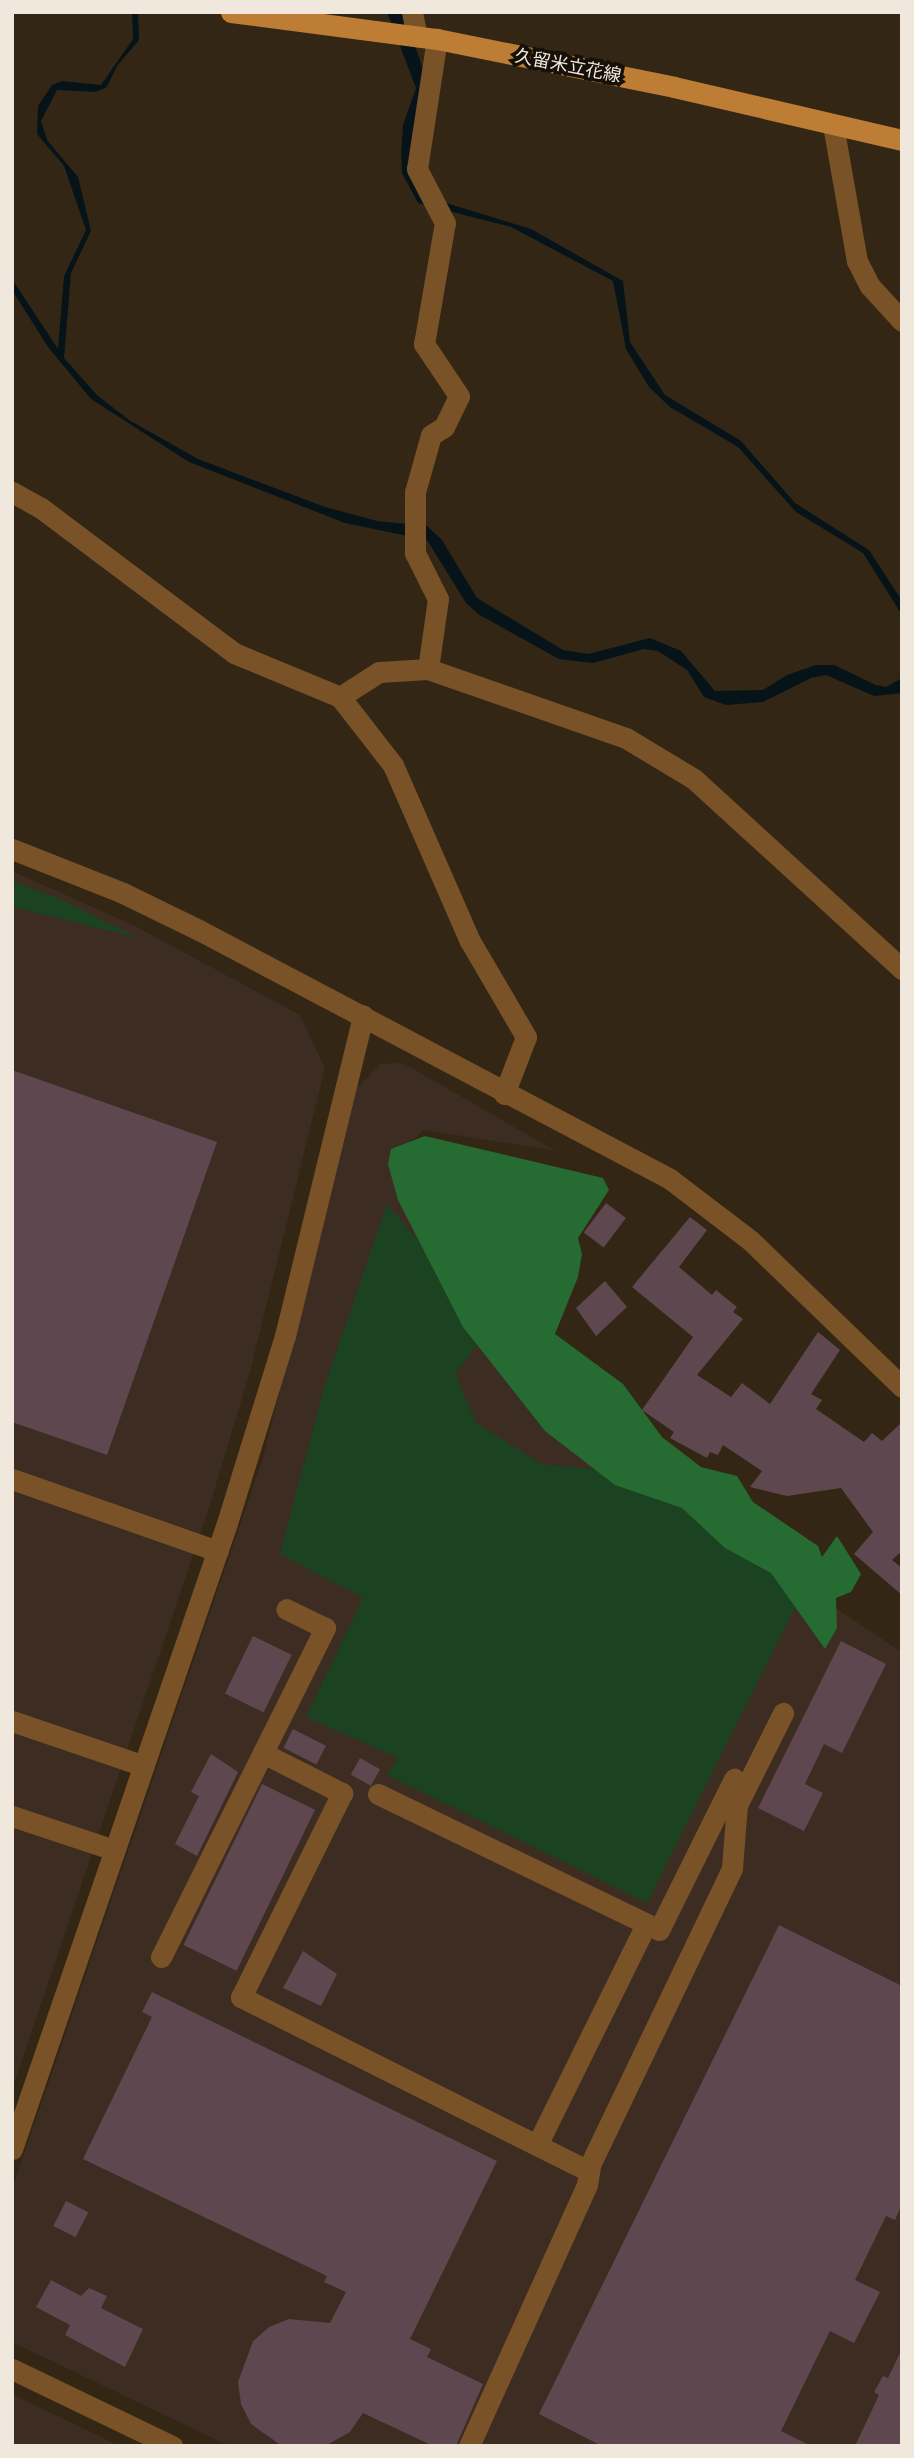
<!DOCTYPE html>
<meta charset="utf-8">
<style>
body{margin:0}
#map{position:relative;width:914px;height:2458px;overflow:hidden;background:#332614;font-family:"Titillium Web","Noto Sans JP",sans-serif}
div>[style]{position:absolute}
.industrial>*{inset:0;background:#3c2c22}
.green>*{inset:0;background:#1c4321}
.forest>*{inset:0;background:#266b31}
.water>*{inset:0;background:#061419}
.building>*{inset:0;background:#5f474f;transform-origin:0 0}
.minor>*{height:21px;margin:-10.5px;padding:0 10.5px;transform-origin:10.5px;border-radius:10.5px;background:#795228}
.major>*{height:21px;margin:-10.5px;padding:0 10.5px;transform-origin:10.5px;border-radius:10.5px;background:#bd7d35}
span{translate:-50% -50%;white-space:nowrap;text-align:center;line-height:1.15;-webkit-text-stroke:7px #161009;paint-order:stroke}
.street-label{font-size:18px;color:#f0e8dd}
.frame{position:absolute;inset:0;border:14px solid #f0e8dd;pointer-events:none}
</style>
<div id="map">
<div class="industrial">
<div style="clip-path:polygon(12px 871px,135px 926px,300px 1015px,325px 1068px,250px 1372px,209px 1508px,12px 2090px)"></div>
<div style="clip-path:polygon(403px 1063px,556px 1151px,424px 1130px,404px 1148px,419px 1201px,817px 1596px,902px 1652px,902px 2446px,229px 2446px,12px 2342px,12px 2189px,262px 1461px,356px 1089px,381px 1064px)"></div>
<div style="clip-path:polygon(12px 2394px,120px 2446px,12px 2446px)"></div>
</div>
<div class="green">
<div style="clip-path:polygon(12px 881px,60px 899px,138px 938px,12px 907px)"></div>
<div style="clip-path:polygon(387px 1204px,431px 1256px,496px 1320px,455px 1374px,476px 1423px,542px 1464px,600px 1470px,706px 1501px,799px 1600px,647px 1903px,387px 1775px,398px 1758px,306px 1717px,363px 1598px,280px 1554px,324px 1388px)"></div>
</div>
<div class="forest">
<div style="clip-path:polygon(425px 1136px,603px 1178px,609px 1190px,578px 1238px,582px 1254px,578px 1277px,555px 1334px,623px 1384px,662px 1437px,701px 1467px,737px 1476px,753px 1502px,818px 1546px,822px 1557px,837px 1536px,861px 1574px,851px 1592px,836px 1598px,837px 1628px,825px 1649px,771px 1573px,725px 1548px,682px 1508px,615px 1485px,545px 1431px,463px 1327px,398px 1200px,388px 1164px,391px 1149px)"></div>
</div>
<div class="water">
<div style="clip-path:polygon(132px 12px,138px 12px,139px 40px,117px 66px,107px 87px,96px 92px,57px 90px,41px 121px,47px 140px,78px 177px,91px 231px,71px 273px,64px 358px,97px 395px,129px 420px,198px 459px,325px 507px,377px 521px,427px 526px,442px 540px,477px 598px,563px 650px,588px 654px,650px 638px,681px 651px,715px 691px,763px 690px,787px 675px,816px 665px,834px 665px,876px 685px,886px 687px,902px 678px,902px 693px,874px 696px,826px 675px,811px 678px,763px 702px,726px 705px,704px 697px,687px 670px,658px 651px,644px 649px,593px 663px,559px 659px,478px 614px,466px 603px,427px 540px,345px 523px,189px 462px,91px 399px,48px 347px,12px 290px,12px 279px,58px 349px,64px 276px,86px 230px,64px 166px,37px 134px,38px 106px,52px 85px,62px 81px,101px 85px,133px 39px)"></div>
<div style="clip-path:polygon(387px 12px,404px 12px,427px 82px,423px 196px,531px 229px,623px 281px,630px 342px,665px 395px,741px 441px,795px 503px,869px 550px,902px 601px,902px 615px,863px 553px,796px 512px,738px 447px,670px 407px,649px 387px,626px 349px,613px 281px,511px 227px,418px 203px,402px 173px,401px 154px,403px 125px,416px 88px)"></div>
</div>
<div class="building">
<div style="clip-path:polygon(12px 1070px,217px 1142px,107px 1455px,12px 1422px)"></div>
<div style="left:606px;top:1203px;width:25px;height:37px;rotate:37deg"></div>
<div style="clip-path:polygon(690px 1217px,707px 1230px,679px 1267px,712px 1295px,716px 1290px,737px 1307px,733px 1312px,743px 1319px,697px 1375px,731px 1397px,742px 1383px,770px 1404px,818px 1332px,840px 1350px,811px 1394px,822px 1400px,816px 1409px,864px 1442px,872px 1433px,882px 1441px,902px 1422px,902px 1551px,892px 1560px,902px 1568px,902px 1595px,854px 1554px,873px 1532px,841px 1488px,787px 1496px,750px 1487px,762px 1471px,723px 1445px,718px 1455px,710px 1452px,707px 1458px,670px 1438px,674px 1432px,642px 1410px,693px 1337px,632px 1287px)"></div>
<div style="clip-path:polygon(605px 1281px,627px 1307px,596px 1336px,576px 1308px)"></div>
<div style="left:253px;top:1636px;width:43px;height:64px;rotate:26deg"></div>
<div style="clip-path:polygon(841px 1641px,886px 1664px,842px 1753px,824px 1744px,805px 1784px,823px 1793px,804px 1831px,758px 1808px)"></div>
<div style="left:293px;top:1729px;width:37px;height:21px;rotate:27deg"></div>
<div style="clip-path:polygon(211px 1754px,238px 1772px,197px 1856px,175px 1844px,199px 1796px,191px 1792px)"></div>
<div style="left:360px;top:1758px;width:23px;height:19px;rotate:29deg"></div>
<div style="left:262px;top:1784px;width:59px;height:179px;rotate:26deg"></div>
<div style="clip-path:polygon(779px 1925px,902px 1986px,902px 2204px,895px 2220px,886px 2216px,855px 2280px,880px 2292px,854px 2343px,830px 2331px,781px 2431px,811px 2446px,602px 2446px,539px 2414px)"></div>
<div style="clip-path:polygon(303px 1951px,337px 1974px,321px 2006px,283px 1988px)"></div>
<div style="clip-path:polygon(152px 1992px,497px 2161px,410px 2339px,431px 2349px,427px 2357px,483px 2384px,456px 2446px,433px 2446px,363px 2413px,350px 2432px,325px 2446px,282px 2446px,251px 2424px,241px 2404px,238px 2382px,253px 2341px,269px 2327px,289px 2319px,330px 2323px,346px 2292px,324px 2282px,327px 2276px,83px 2159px,152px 2017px,142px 2012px)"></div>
<div style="left:66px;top:2201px;width:25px;height:28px;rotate:27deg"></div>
<div style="clip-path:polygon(51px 2280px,81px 2296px,89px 2288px,107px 2296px,101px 2308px,143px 2329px,125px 2367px,65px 2335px,70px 2325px,36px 2307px)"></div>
<div style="clip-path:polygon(902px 2349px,902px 2446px,855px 2446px,879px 2395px,874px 2392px,883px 2376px,888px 2378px)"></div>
</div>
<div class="minor">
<div style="left:412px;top:12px;width:25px;rotate:79deg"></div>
<div style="left:833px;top:125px;width:138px;rotate:80deg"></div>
<div style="left:857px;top:261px;width:28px;rotate:63deg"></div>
<div style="left:870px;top:286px;width:47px;rotate:47.6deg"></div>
<div style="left:12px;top:492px;width:33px;rotate:29deg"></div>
<div style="left:41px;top:508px;width:241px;rotate:36.9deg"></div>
<div style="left:234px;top:653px;width:115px;rotate:22.5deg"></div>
<div style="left:340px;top:697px;width:86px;rotate:52.1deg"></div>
<div style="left:393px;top:765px;width:192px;rotate:66.4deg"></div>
<div style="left:470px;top:941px;width:111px;rotate:59.7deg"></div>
<div style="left:526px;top:1037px;width:61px;rotate:111.1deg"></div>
<div style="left:428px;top:669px;width:71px;rotate:-81.9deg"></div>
<div style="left:438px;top:599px;width:51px;rotate:-116.6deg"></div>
<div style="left:415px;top:553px;width:61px;rotate:-90deg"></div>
<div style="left:415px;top:492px;width:59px;rotate:-74.3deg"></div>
<div style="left:431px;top:435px;width:15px;rotate:-32deg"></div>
<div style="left:444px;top:427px;width:34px;rotate:-64deg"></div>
<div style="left:459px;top:396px;width:63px;rotate:-123.9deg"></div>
<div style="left:424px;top:344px;width:123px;rotate:-80.2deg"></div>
<div style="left:445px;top:223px;width:61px;rotate:-117.4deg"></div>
<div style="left:417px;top:169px;width:132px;rotate:-81.3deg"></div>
<div style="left:340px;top:697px;width:46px;rotate:-32.7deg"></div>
<div style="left:379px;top:672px;width:49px;rotate:-3.5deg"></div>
<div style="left:428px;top:669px;width:210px;rotate:19.2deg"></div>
<div style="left:626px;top:738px;width:79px;rotate:31.1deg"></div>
<div style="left:694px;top:779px;width:282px;rotate:42.4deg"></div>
<div style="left:12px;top:849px;width:119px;rotate:21.6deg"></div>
<div style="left:123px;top:893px;width:85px;rotate:26deg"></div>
<div style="left:199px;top:930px;width:533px;rotate:27.86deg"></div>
<div style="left:670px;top:1179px;width:102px;rotate:37.4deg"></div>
<div style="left:751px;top:1241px;width:210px;rotate:44deg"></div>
<div style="left:12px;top:1479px;width:218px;rotate:19.3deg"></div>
<div style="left:12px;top:1721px;width:139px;rotate:18.8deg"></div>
<div style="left:263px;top:1753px;width:89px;rotate:26.9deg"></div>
<div style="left:342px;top:1793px;width:228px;rotate:116.3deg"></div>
<div style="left:241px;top:1997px;width:389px;rotate:26.6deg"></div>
<div style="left:378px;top:1794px;width:312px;rotate:25.8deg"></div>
<div style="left:659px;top:1930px;width:169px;rotate:-63.6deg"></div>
<div style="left:12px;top:1816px;width:108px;rotate:18.4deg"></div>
<div style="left:161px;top:1957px;width:368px;rotate:-63.5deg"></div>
<div style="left:325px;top:1628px;width:43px;rotate:-154deg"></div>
<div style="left:537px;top:2145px;width:244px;rotate:-63.7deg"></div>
<div style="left:12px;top:2149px;width:662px;rotate:-71.04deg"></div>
<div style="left:227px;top:1523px;width:196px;rotate:-72.8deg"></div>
<div style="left:285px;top:1336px;width:330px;rotate:-76.3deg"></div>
<div style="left:12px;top:2369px;width:178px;rotate:25.7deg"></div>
<div style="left:469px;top:2446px;width:286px;rotate:-65.7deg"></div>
<div style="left:587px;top:2185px;width:20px;rotate:-81deg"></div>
<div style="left:590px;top:2165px;width:329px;rotate:-64.4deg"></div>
<div style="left:732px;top:1868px;width:63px;rotate:-85.5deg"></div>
<div style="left:737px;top:1805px;width:103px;rotate:-63.4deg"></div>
</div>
<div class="major">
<div style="left:231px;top:12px;width:208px;rotate:7.5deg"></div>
<div style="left:437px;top:39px;width:242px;rotate:11.4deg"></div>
<div style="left:674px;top:87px;width:234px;rotate:13.1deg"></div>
</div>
<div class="street-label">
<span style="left:568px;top:66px;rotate:11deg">久留米立花線</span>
</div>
<div class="frame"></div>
</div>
